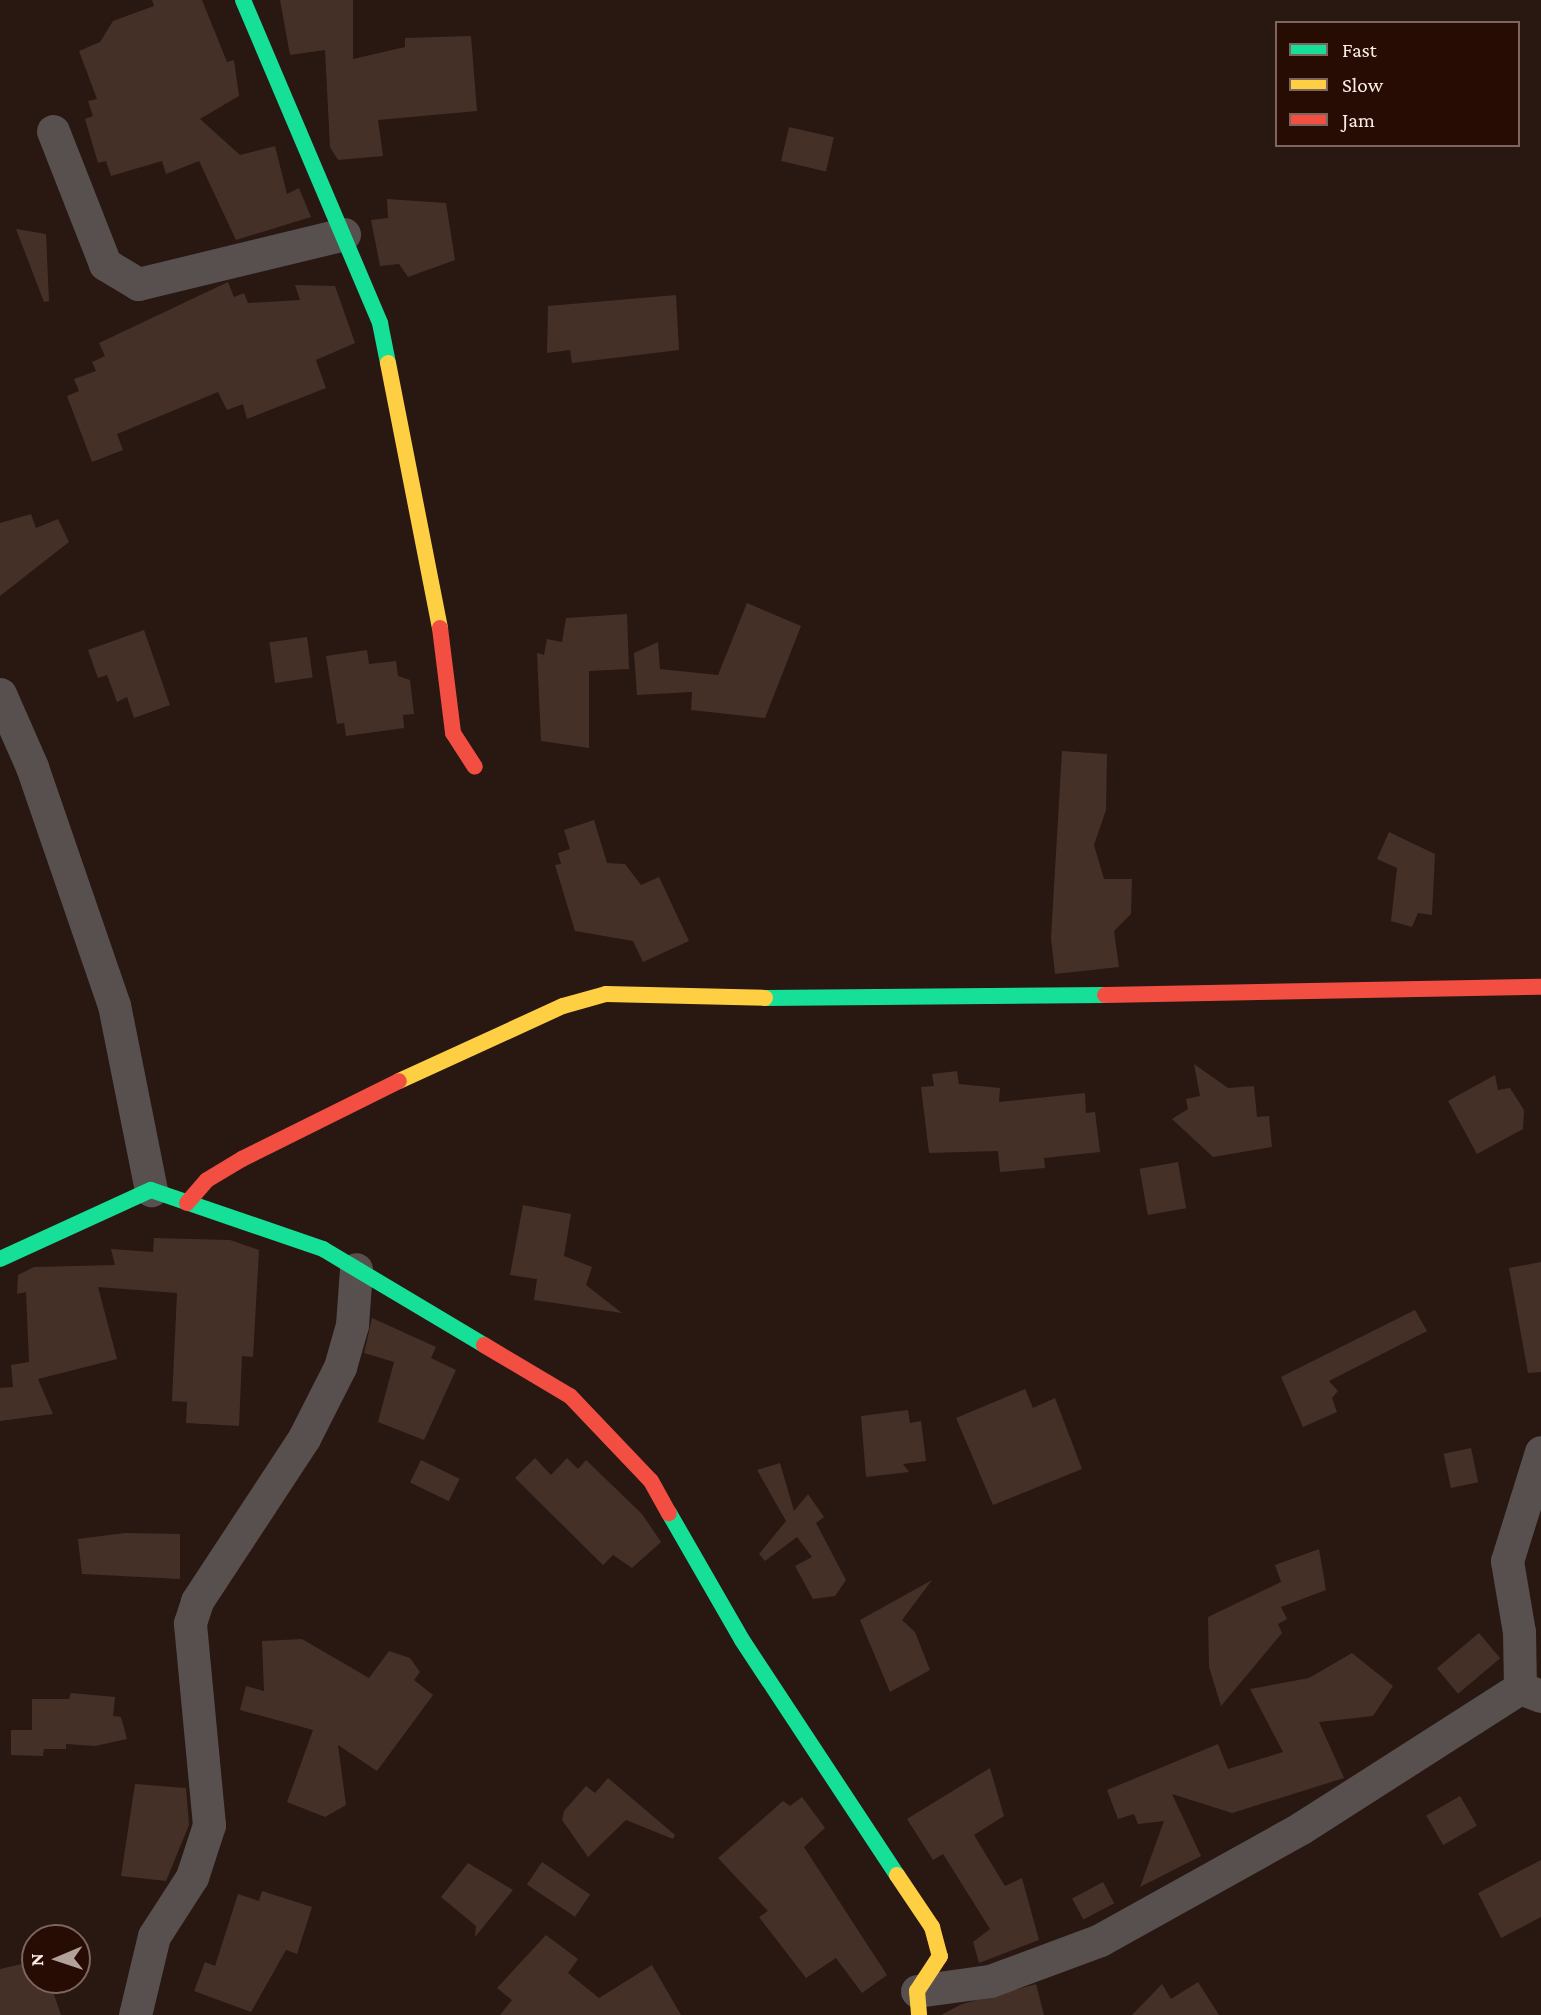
<!DOCTYPE html>
<style>
body{margin:0}
#map{position:relative;width:1541px;height:2015px;overflow:hidden;background:#281811;font-family:"Crimson Pro",serif}
div>[style]{position:absolute}
.building>*{inset:0;background:#443027;transform-origin:0 0}
.street>*{height:33px;margin:-16.5px;padding:0 16.5px;transform-origin:16.5px;border-radius:16.5px;background:#58504f}
.fast>*{height:16px;margin:-8px;padding:0 8px;transform-origin:8px;border-radius:8px;background:#16e098}
.slow>*{height:16px;margin:-8px;padding:0 8px;transform-origin:8px;border-radius:8px;background:#ffcf43}
.jam>*{height:16px;margin:-8px;padding:0 8px;transform-origin:8px;border-radius:8px;background:#f24e42}
span{translate:-50% -50%;white-space:nowrap;text-align:center;line-height:1.15;-webkit-text-stroke:6px #260c02;paint-order:stroke}
.legend{position:absolute;left:1275px;top:21px;width:245px;height:126px;box-sizing:border-box;background:#260c02;border:2px solid #7c665d;margin:0;padding:9px 12px;list-style:none;font-size:21px;color:#fdede6}
.legend li{display:flex;align-items:center;gap:14px;height:35px}
.legend b{width:35px;border:2px solid #7c665d}
.north{position:absolute;left:21px;top:1924px;width:70px;height:70px;box-sizing:border-box;background:#260c02;border:2px solid #7c665d;border-radius:50%;rotate:268deg;font-size:19px;font-weight:700;line-height:28px;text-align:center;color:#fdede6}
.north::after{content:'';display:block;margin:auto;width:24px;height:32px;background:#b2a29b;clip-path:polygon(50% 0,100% 100%,50% 72%,0 100%)}
</style>
<div id="map">
<div class="building">
<div style="clip-path:polygon(152px 0,202px 0,227px 62px,234px 60px,239px 96px,200px 119px,240px 155px,275px 146px,287px 194px,299px 188px,311px 217px,236px 240px,199px 161px,166px 174px,162px 161px,111px 176px,106px 161px,98px 163px,85px 119px,93px 116px,88px 101px,97px 99px,79px 51px,100px 42px,113px 21px,154px 6px)"></div>
<div style="clip-path:polygon(280px 0,353px 0,353px 59px,405px 47px,405px 38px,471px 36px,477px 111px,378px 120px,383px 156px,338px 160px,330px 147px,325px 50px,290px 55px)"></div>
<div style="left:789px;top:127px;width:46px;height:35px;rotate:13deg"></div>
<div style="clip-path:polygon(387px 199px,446px 203px,455px 260px,408px 277px,399px 264px,380px 266px,371px 220px,388px 218px)"></div>
<div style="clip-path:polygon(16px 229px,46px 234px,49px 301px,44px 302px)"></div>
<div style="clip-path:polygon(228px 282px,234px 297px,244px 293px,248px 303px,300px 300px,295px 285px,335px 286px,355px 343px,316px 360px,326px 388px,247px 419px,243px 404px,227px 410px,218px 392px,117px 434px,123px 450px,92px 462px,67px 396px,79px 391px,74px 379px,96px 371px,92px 362px,105px 356px,99px 343px)"></div>
<div style="clip-path:polygon(676px 295px,679px 350px,572px 363px,570px 350px,547px 353px,548px 306px)"></div>
<div style="clip-path:polygon(31px 514px,36px 528px,58px 519px,69px 542px,0 596px,0 523px)"></div>
<div style="clip-path:polygon(747px 603px,801px 626px,765px 718px,691px 710px,692px 692px,637px 695px,634px 653px,658px 642px,660px 669px,718px 675px)"></div>
<div style="clip-path:polygon(627px 614px,629px 669px,589px 671px,589px 748px,541px 741px,537px 653px,544px 655px,547px 639px,562px 642px,566px 618px)"></div>
<div style="clip-path:polygon(144px 630px,170px 705px,134px 718px,127px 697px,117px 702px,107px 675px,98px 678px,88px 650px)"></div>
<div style="left:307px;top:637px;width:41px;height:38px;rotate:82deg"></div>
<div style="clip-path:polygon(367px 650px,369px 664px,396px 661px,398px 676px,410px 680px,414px 714px,403px 715px,404px 728px,346px 736px,344px 723px,337px 724px,326px 656px)"></div>
<div style="clip-path:polygon(1062px 751px,1107px 754px,1106px 810px,1094px 845px,1104px 879px,1132px 879px,1131px 914px,1114px 931px,1119px 967px,1055px 974px,1051px 938px)"></div>
<div style="clip-path:polygon(594px 820px,607px 863px,625px 864px,641px 885px,659px 877px,689px 941px,643px 962px,633px 941px,575px 931px,555px 865px,561px 864px,558px 853px,570px 849px,564px 830px)"></div>
<div style="clip-path:polygon(1389px 832px,1435px 854px,1432px 915px,1418px 913px,1412px 927px,1391px 921px,1397px 868px,1377px 859px)"></div>
<div style="clip-path:polygon(1194px 1064px,1228px 1088px,1254px 1086px,1257px 1117px,1269px 1116px,1272px 1147px,1213px 1157px,1172px 1119px,1188px 1109px,1186px 1099px,1200px 1096px)"></div>
<div style="clip-path:polygon(957px 1071px,959px 1084px,1000px 1088px,999px 1102px,1085px 1093px,1086px 1113px,1095px 1112px,1100px 1152px,1044px 1158px,1045px 1168px,1000px 1172px,998px 1151px,929px 1153px,921px 1087px,934px 1086px,932px 1074px)"></div>
<div style="clip-path:polygon(1495px 1075px,1498px 1090px,1510px 1088px,1524px 1110px,1523px 1129px,1477px 1154px,1448px 1101px)"></div>
<div style="left:1178px;top:1162px;width:47px;height:39px;rotate:80deg"></div>
<div style="clip-path:polygon(523px 1205px,571px 1214px,564px 1256px,592px 1267px,586px 1285px,622px 1313px,534px 1300px,537px 1279px,510px 1275px)"></div>
<div style="clip-path:polygon(154px 1238px,230px 1240px,259px 1250px,253px 1357px,242px 1356px,239px 1426px,186px 1423px,187px 1402px,172px 1401px,177px 1293px,98px 1287px,117px 1359px,38px 1379px,53px 1414px,0 1421px,0 1388px,13px 1387px,11px 1365px,29px 1362px,26px 1292px,17px 1294px,18px 1275px,34px 1267px,115px 1265px,111px 1249px,153px 1252px)"></div>
<div style="clip-path:polygon(1541px 1262px,1541px 1372px,1528px 1373px,1509px 1268px)"></div>
<div style="clip-path:polygon(1415px 1310px,1427px 1331px,1329px 1381px,1338px 1391px,1332px 1398px,1337px 1412px,1303px 1427px,1281px 1377px)"></div>
<div style="clip-path:polygon(372px 1318px,436px 1347px,431px 1358px,456px 1370px,424px 1440px,378px 1422px,394px 1362px,364px 1353px)"></div>
<div style="clip-path:polygon(1025px 1389px,1033px 1408px,1055px 1398px,1082px 1469px,993px 1505px,956px 1418px)"></div>
<div style="clip-path:polygon(908px 1410px,910px 1423px,921px 1421px,926px 1461px,903px 1464px,909px 1472px,866px 1477px,861px 1416px)"></div>
<div style="left:1471px;top:1448px;width:35px;height:28px;rotate:78deg"></div>
<div style="clip-path:polygon(535px 1458px,551px 1475px,567px 1458px,578px 1469px,586px 1460px,642px 1514px,661px 1542px,632px 1568px,613px 1555px,603px 1565px,515px 1478px)"></div>
<div style="left:421px;top:1460px;width:43px;height:25px;rotate:26deg"></div>
<div style="clip-path:polygon(780px 1463px,794px 1511px,808px 1494px,824px 1517px,816px 1523px,846px 1580px,835px 1596px,813px 1599px,795px 1566px,812px 1557px,797px 1537px,765px 1561px,759px 1554px,786px 1521px,757px 1470px)"></div>
<div style="clip-path:polygon(125px 1533px,180px 1534px,180px 1579px,82px 1574px,78px 1539px)"></div>
<div style="clip-path:polygon(1319px 1549px,1326px 1590px,1281px 1607px,1287px 1619px,1278px 1624px,1282px 1633px,1221px 1706px,1209px 1667px,1208px 1617px,1281px 1582px,1275px 1565px)"></div>
<div style="clip-path:polygon(932px 1580px,902px 1620px,915px 1632px,930px 1670px,890px 1692px,860px 1620px)"></div>
<div style="left:1479px;top:1633px;width:33px;height:55px;rotate:50deg"></div>
<div style="clip-path:polygon(302px 1639px,369px 1678px,389px 1651px,410px 1658px,420px 1672px,414px 1680px,433px 1695px,377px 1771px,338px 1745px,346px 1805px,325px 1817px,287px 1802px,313px 1730px,240px 1710px,246px 1686px,264px 1691px,262px 1641px)"></div>
<div style="clip-path:polygon(1352px 1653px,1393px 1686px,1373px 1716px,1319px 1722px,1344px 1778px,1232px 1813px,1172px 1794px,1201px 1856px,1140px 1887px,1164px 1821px,1138px 1824px,1134px 1814px,1118px 1819px,1107px 1790px,1218px 1744px,1228px 1769px,1283px 1752px,1250px 1689px,1309px 1678px)"></div>
<div style="clip-path:polygon(71px 1693px,115px 1697px,113px 1716px,121px 1717px,127px 1739px,95px 1746px,66px 1744px,66px 1749px,44px 1749px,43px 1756px,11px 1755px,11px 1730px,32px 1730px,32px 1699px,69px 1699px)"></div>
<div style="clip-path:polygon(990px 1768px,1004px 1816px,974px 1835px,1005px 1886px,1022px 1878px,1039px 1940px,979px 1963px,973px 1942px,990px 1929px,943px 1854px,933px 1860px,907px 1819px)"></div>
<div style="clip-path:polygon(608px 1778px,675px 1835px,673px 1839px,626px 1820px,588px 1857px,562px 1820px,564px 1811px,586px 1786px,595px 1793px)"></div>
<div style="clip-path:polygon(135px 1784px,186px 1788px,189px 1825px,166px 1881px,121px 1876px)"></div>
<div style="left:1460px;top:1796px;width:34px;height:39px;rotate:60deg"></div>
<div style="clip-path:polygon(802px 1797px,825px 1828px,804px 1847px,887px 1975px,862px 1993px,836px 1958px,806px 1978px,759px 1917px,768px 1911px,718px 1858px,783px 1801px,790px 1806px)"></div>
<div style="clip-path:polygon(1541px 1860px,1541px 1917px,1501px 1938px,1478px 1893px)"></div>
<div style="left:542px;top:1862px;width:58px;height:27px;rotate:34deg"></div>
<div style="clip-path:polygon(468px 1863px,513px 1890px,475px 1937px,476px 1926px,441px 1897px)"></div>
<div style="left:1103px;top:1882px;width:24px;height:35px;rotate:62deg"></div>
<div style="clip-path:polygon(262px 1891px,312px 1907px,297px 1954px,286px 1950px,251px 2012px,194px 1991px,205px 1962px,215px 1966px,238px 1894px,259px 1901px)"></div>
<div style="clip-path:polygon(546px 1935px,578px 1959px,568px 1973px,599px 1998px,652px 1965px,681px 2015px,500px 2015px,512px 2000px,497px 1988px)"></div>
<div style="clip-path:polygon(31px 1962px,40px 1990px,51px 1986px,61px 2015px,0 2015px,0 1969px)"></div>
<div style="clip-path:polygon(1198px 1982px,1219px 2015px,1132px 2015px,1162px 1984px,1171px 1999px)"></div>
<div style="clip-path:polygon(1036px 1984px,1044px 2015px,941px 2015px,962px 2004px)"></div>
</div>
<div class="street">
<div style="left:53px;top:131px;width:143px;rotate:68.6deg"></div>
<div style="left:105px;top:264px;width:39px;rotate:31deg"></div>
<div style="left:138px;top:284px;width:212px;rotate:-13.6deg"></div>
<div style="left:0;top:694px;width:80px;rotate:66.3deg"></div>
<div style="left:32px;top:767px;width:252px;rotate:71deg"></div>
<div style="left:114px;top:1005px;width:189px;rotate:78.7deg"></div>
<div style="left:1520px;top:1688px;width:56px;rotate:-91deg"></div>
<div style="left:1519px;top:1632px;width:72px;rotate:-99.6deg"></div>
<div style="left:1507px;top:1561px;width:114px;rotate:-72.7deg"></div>
<div style="left:917px;top:1991px;width:74px;rotate:-7.8deg"></div>
<div style="left:990px;top:1981px;width:117px;rotate:-20.4deg"></div>
<div style="left:1100px;top:1940px;width:230px;rotate:-29.1deg"></div>
<div style="left:1301px;top:1828px;width:260px;rotate:-32.6deg"></div>
<div style="left:1520px;top:1688px;width:22px;rotate:21deg"></div>
<div style="left:135px;top:2015px;width:81px;rotate:-76.5deg"></div>
<div style="left:154px;top:1936px;width:70px;rotate:-57.2deg"></div>
<div style="left:192px;top:1877px;width:55px;rotate:-71.9deg"></div>
<div style="left:209px;top:1825px;width:203px;rotate:-95.4deg"></div>
<div style="left:190px;top:1623px;width:23px;rotate:-72deg"></div>
<div style="left:197px;top:1601px;width:195px;rotate:-56.7deg"></div>
<div style="left:304px;top:1438px;width:80px;rotate:-63.1deg"></div>
<div style="left:340px;top:1367px;width:44px;rotate:-74.1deg"></div>
<div style="left:352px;top:1325px;width:56px;rotate:-85.9deg"></div>
</div>
<div class="fast">
<div style="left:243px;top:0;width:351px;rotate:67deg"></div>
<div style="left:380px;top:323px;width:41px;rotate:78.7deg"></div>
<div style="left:765px;top:998px;width:340px;rotate:-0.5deg"></div>
<div style="left:0;top:1259px;width:166px;rotate:-24.6deg"></div>
<div style="left:151px;top:1190px;width:182px;rotate:18.9deg"></div>
<div style="left:323px;top:1249px;width:187px;rotate:30.8deg"></div>
<div style="left:669px;top:1513px;width:146px;rotate:60.1deg"></div>
<div style="left:742px;top:1640px;width:282px;rotate:56.6deg"></div>
</div>
<div class="slow">
<div style="left:388px;top:363px;width:270px;rotate:78.9deg"></div>
<div style="left:399px;top:1081px;width:180px;rotate:-24.6deg"></div>
<div style="left:563px;top:1006px;width:45px;rotate:-15.6deg"></div>
<div style="left:606px;top:994px;width:159px;rotate:1.4deg"></div>
<div style="left:897px;top:1875px;width:63px;rotate:56.1deg"></div>
<div style="left:932px;top:1927px;width:30px;rotate:75deg"></div>
<div style="left:940px;top:1956px;width:42px;rotate:123.3deg"></div>
<div style="left:917px;top:1991px;width:24px;rotate:85deg"></div>
</div>
<div class="jam">
<div style="left:440px;top:628px;width:106px;rotate:82.9deg"></div>
<div style="left:453px;top:733px;width:40px;rotate:57.1deg"></div>
<div style="left:1105px;top:995px;width:436px;rotate:-1.1deg"></div>
<div style="left:187px;top:1203px;width:30px;rotate:-49deg"></div>
<div style="left:207px;top:1180px;width:41px;rotate:-31deg"></div>
<div style="left:242px;top:1159px;width:175px;rotate:-26.4deg"></div>
<div style="left:484px;top:1345px;width:100px;rotate:30.7deg"></div>
<div style="left:570px;top:1396px;width:117px;rotate:46.4deg"></div>
<div style="left:651px;top:1481px;width:37px;rotate:61deg"></div>
</div>
<ul class="legend">
<li><b style="height:9px;background:#16e098"></b>Fast</li>
<li><b style="height:9px;background:#ffcf43"></b>Slow</li>
<li><b style="height:9px;background:#f24e42"></b>Jam</li>
</ul>
<div class="north">N</div>
</div>
